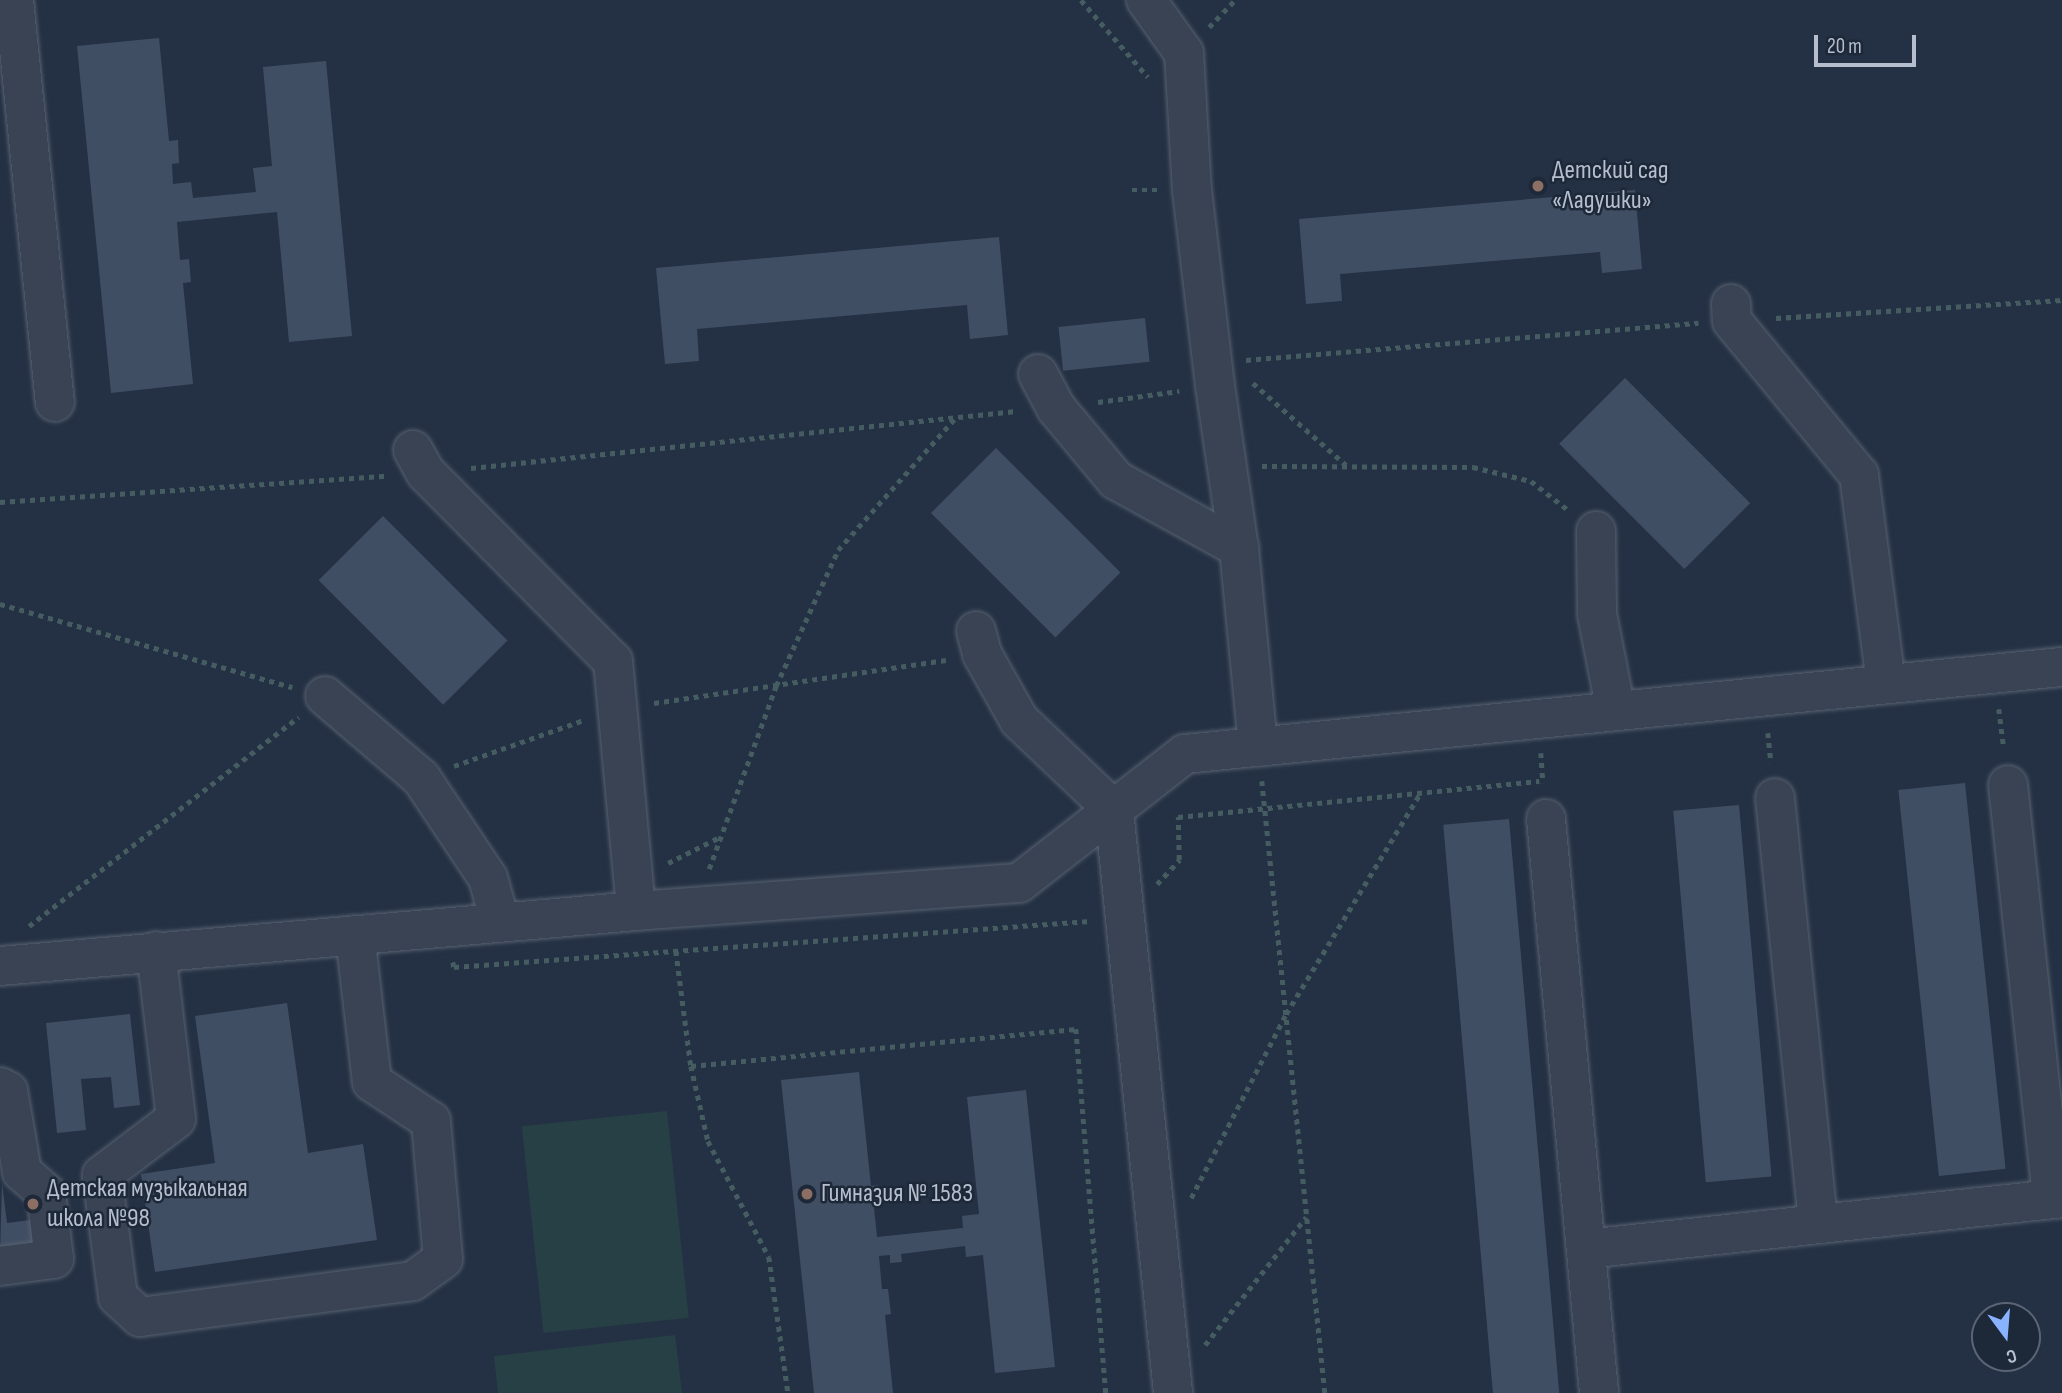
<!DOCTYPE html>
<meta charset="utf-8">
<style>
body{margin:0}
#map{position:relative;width:2062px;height:1393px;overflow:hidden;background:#243144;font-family:"Sofia Sans Condensed",sans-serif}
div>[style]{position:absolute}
.green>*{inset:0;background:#264045;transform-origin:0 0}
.building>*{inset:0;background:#404e64;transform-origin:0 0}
.path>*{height:4.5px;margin-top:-2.25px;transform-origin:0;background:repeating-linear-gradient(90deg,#455d61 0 5px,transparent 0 10px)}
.roads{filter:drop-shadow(0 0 2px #576170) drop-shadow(0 0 2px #576170)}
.minor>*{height:38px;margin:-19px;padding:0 19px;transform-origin:19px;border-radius:19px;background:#394353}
.dots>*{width:19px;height:19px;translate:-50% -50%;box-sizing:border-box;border:4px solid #1d2838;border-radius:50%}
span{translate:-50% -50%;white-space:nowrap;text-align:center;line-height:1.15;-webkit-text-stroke:5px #1d2838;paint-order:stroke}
.poi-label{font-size:26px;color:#b6becd}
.left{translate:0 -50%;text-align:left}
.north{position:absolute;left:1971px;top:1302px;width:70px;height:70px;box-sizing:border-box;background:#1d2838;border:2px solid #5a6474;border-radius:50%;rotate:164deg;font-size:19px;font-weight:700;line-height:28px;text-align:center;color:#b6becd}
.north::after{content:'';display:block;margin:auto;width:24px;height:32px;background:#89b3ff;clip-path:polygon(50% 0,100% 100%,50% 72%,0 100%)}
.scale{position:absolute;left:1814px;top:35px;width:102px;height:32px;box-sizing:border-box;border:4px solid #b6becd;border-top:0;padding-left:9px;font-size:21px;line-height:24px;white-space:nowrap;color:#b6becd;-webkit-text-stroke:5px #1d2838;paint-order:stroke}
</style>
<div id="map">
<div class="green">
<div style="left:667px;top:1111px;width:208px;height:146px;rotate:84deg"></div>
<div style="clip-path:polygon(675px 1335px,682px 1393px,498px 1393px,494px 1356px)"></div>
</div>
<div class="building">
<div style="clip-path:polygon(159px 38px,169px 141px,178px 140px,179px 163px,172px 164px,173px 184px,191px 182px,193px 198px,256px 192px,253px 168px,272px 166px,263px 67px,326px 61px,352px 336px,289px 342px,277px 212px,177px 222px,180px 260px,189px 259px,191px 282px,183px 283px,193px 384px,111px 393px,77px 46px)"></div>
<div style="clip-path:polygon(1635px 190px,1642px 269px,1602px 273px,1600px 252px,1340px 274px,1342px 301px,1306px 304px,1299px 219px)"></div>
<div style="clip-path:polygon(999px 237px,1008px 335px,970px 339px,967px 305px,697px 329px,699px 361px,665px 364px,656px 268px)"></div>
<div style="left:1145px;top:318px;width:44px;height:87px;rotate:84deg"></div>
<div style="left:1625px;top:378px;width:177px;height:93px;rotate:45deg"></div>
<div style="left:996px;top:448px;width:176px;height:92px;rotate:45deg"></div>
<div style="left:383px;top:516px;width:176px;height:91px;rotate:45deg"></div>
<div style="left:1965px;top:783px;width:388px;height:67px;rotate:84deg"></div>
<div style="left:1739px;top:805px;width:373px;height:66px;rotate:85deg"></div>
<div style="left:1509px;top:819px;width:577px;height:66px;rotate:85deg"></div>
<div style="clip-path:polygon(287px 1003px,308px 1153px,363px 1144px,377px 1240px,155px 1272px,141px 1174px,215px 1163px,195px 1016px)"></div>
<div style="clip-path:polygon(130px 1014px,140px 1105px,114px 1108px,111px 1077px,81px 1079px,86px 1130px,57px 1133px,46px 1023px)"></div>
<div style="clip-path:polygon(859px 1072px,871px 1186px,878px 1185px,881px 1207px,874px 1208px,877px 1237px,963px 1228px,962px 1216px,979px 1214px,967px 1097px,1026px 1090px,1055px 1367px,995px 1373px,983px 1255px,966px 1257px,965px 1246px,901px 1254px,902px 1262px,890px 1263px,890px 1255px,879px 1256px,882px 1289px,888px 1289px,891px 1314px,885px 1315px,893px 1393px,814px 1393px,781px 1080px)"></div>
<div style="clip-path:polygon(2px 1183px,7px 1223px,38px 1219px,42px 1251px,0 1256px)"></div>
</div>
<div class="path">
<div style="left:1081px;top:0;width:102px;rotate:49deg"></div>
<div style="left:1209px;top:27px;width:37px;rotate:-46deg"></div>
<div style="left:1132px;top:190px;width:25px"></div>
<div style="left:1776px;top:318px;width:287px;rotate:-3.6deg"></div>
<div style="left:1246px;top:360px;width:454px;rotate:-4.7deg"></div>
<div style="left:1253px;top:383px;width:124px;rotate:41.4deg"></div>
<div style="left:1098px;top:402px;width:82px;rotate:-7.7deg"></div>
<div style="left:1262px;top:466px;width:211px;rotate:0.3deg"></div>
<div style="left:1473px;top:467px;width:60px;rotate:13.6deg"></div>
<div style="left:1531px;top:481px;width:46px;rotate:37.9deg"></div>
<div style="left:471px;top:468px;width:548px;rotate:-5.97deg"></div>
<div style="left:0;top:502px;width:387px;rotate:-3.9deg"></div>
<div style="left:0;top:604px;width:304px;rotate:15.9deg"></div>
<div style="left:654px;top:703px;width:295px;rotate:-8.4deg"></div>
<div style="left:1999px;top:709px;width:40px;rotate:82.9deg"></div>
<div style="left:1768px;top:733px;width:30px;rotate:84deg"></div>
<div style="left:1541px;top:753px;width:30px;rotate:86deg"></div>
<div style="left:454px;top:766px;width:138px;rotate:-19.5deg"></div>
<div style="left:1262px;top:781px;width:615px;rotate:84.12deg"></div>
<div style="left:668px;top:863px;width:58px;rotate:-26.6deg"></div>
<div style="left:709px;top:869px;width:195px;rotate:-69.9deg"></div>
<div style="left:776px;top:686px;width:149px;rotate:-65.5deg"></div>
<div style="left:838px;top:550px;width:179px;rotate:-48.4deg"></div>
<div style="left:1157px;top:884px;width:33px;rotate:-47deg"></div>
<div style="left:1179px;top:860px;width:43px;rotate:-91.3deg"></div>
<div style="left:1178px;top:817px;width:363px;rotate:-5.7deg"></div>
<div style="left:29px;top:926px;width:341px;rotate:-37.8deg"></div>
<div style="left:676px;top:951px;width:116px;rotate:82.6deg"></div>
<div style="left:691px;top:1066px;width:77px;rotate:77.2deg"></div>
<div style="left:708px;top:1141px;width:131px;rotate:62.3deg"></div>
<div style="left:769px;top:1257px;width:137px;rotate:82deg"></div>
<div style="left:453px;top:962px;width:5px;rotate:79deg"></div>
<div style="left:454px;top:967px;width:638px;rotate:-4.14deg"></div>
<div style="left:691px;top:1066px;width:387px;rotate:-5.5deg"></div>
<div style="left:1076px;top:1029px;width:365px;rotate:85.3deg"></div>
<div style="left:1191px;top:1198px;width:207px;rotate:-62.7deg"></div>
<div style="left:1286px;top:1014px;width:256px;rotate:-58.7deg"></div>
<div style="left:1205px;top:1345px;width:163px;rotate:-51.7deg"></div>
</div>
<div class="roads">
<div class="minor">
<div style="left:14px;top:0;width:404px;rotate:84.2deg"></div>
<div style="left:1146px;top:0;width:65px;rotate:54.4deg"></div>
<div style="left:1184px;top:53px;width:137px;rotate:86.7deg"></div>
<div style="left:1192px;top:190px;width:197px;rotate:83.3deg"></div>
<div style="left:1215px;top:386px;width:164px;rotate:81.6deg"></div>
<div style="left:1239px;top:548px;width:200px;rotate:84.5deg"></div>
<div style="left:1731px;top:304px;width:17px;rotate:87deg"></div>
<div style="left:1732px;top:321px;width:200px;rotate:50.5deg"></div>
<div style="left:1859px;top:475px;width:209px;rotate:82.6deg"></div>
<div style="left:1038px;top:374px;width:38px;rotate:62deg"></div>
<div style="left:1056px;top:408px;width:94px;rotate:50.2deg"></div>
<div style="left:1116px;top:480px;width:141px;rotate:28.9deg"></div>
<div style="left:413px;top:450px;width:26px;rotate:61deg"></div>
<div style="left:426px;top:473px;width:265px;rotate:45.2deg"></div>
<div style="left:613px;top:661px;width:251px;rotate:84.7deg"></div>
<div style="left:1596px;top:531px;width:83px;rotate:89.3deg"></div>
<div style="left:1597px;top:614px;width:99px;rotate:78.9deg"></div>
<div style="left:976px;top:631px;width:24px;rotate:75deg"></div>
<div style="left:982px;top:654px;width:76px;rotate:60.7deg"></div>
<div style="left:1019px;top:720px;width:131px;rotate:43.5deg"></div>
<div style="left:1114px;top:810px;width:586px;rotate:84.22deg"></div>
<div style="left:325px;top:696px;width:126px;rotate:40.5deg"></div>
<div style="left:421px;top:778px;width:120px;rotate:56.2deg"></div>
<div style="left:488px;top:878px;width:46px;rotate:74.7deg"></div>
<div style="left:2008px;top:785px;width:416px;rotate:83.9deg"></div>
<div style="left:1775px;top:798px;width:428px;rotate:84.2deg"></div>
<div style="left:1546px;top:819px;width:576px;rotate:84.72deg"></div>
<div style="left:156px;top:951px;width:169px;rotate:83.2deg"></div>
<div style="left:176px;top:1119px;width:93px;rotate:142.9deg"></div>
<div style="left:102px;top:1175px;width:123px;rotate:82.5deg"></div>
<div style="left:118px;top:1297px;width:30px;rotate:42deg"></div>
<div style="left:140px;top:1317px;width:275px;rotate:-7.5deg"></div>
<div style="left:413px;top:1281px;width:37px;rotate:-36deg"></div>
<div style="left:443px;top:1259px;width:139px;rotate:-95deg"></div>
<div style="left:431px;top:1121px;width:71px;rotate:-146.5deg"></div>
<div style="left:372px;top:1082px;width:148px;rotate:-96.6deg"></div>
<div style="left:0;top:966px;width:638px;rotate:-4.94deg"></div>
<div style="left:636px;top:911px;width:384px;rotate:-4.2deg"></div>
<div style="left:1019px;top:883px;width:210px;rotate:-37.9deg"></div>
<div style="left:1185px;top:754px;width:881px;rotate:-5.67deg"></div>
<div style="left:0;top:1087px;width:9px;rotate:27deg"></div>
<div style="left:8px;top:1091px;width:82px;rotate:80.2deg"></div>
<div style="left:22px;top:1172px;width:32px;rotate:41deg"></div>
<div style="left:46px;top:1193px;width:66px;rotate:83.1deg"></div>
<div style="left:54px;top:1259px;width:54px;rotate:172.6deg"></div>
<div style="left:1586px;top:1249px;width:479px;rotate:-6.1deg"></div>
</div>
</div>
<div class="dots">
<div style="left:1538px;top:186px;background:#8d6e63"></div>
<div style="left:807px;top:1194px;background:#8d6e63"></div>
<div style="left:33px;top:1204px;background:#8d6e63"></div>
</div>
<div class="poi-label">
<span class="left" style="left:1552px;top:186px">Детский сад<br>«Ладушки»</span>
<span class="left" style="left:47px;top:1204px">Детская музыкальная<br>школа №98</span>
<span class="left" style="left:821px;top:1194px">Гимназия № 1583</span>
</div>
<div class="north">С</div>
<div class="scale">20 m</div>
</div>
